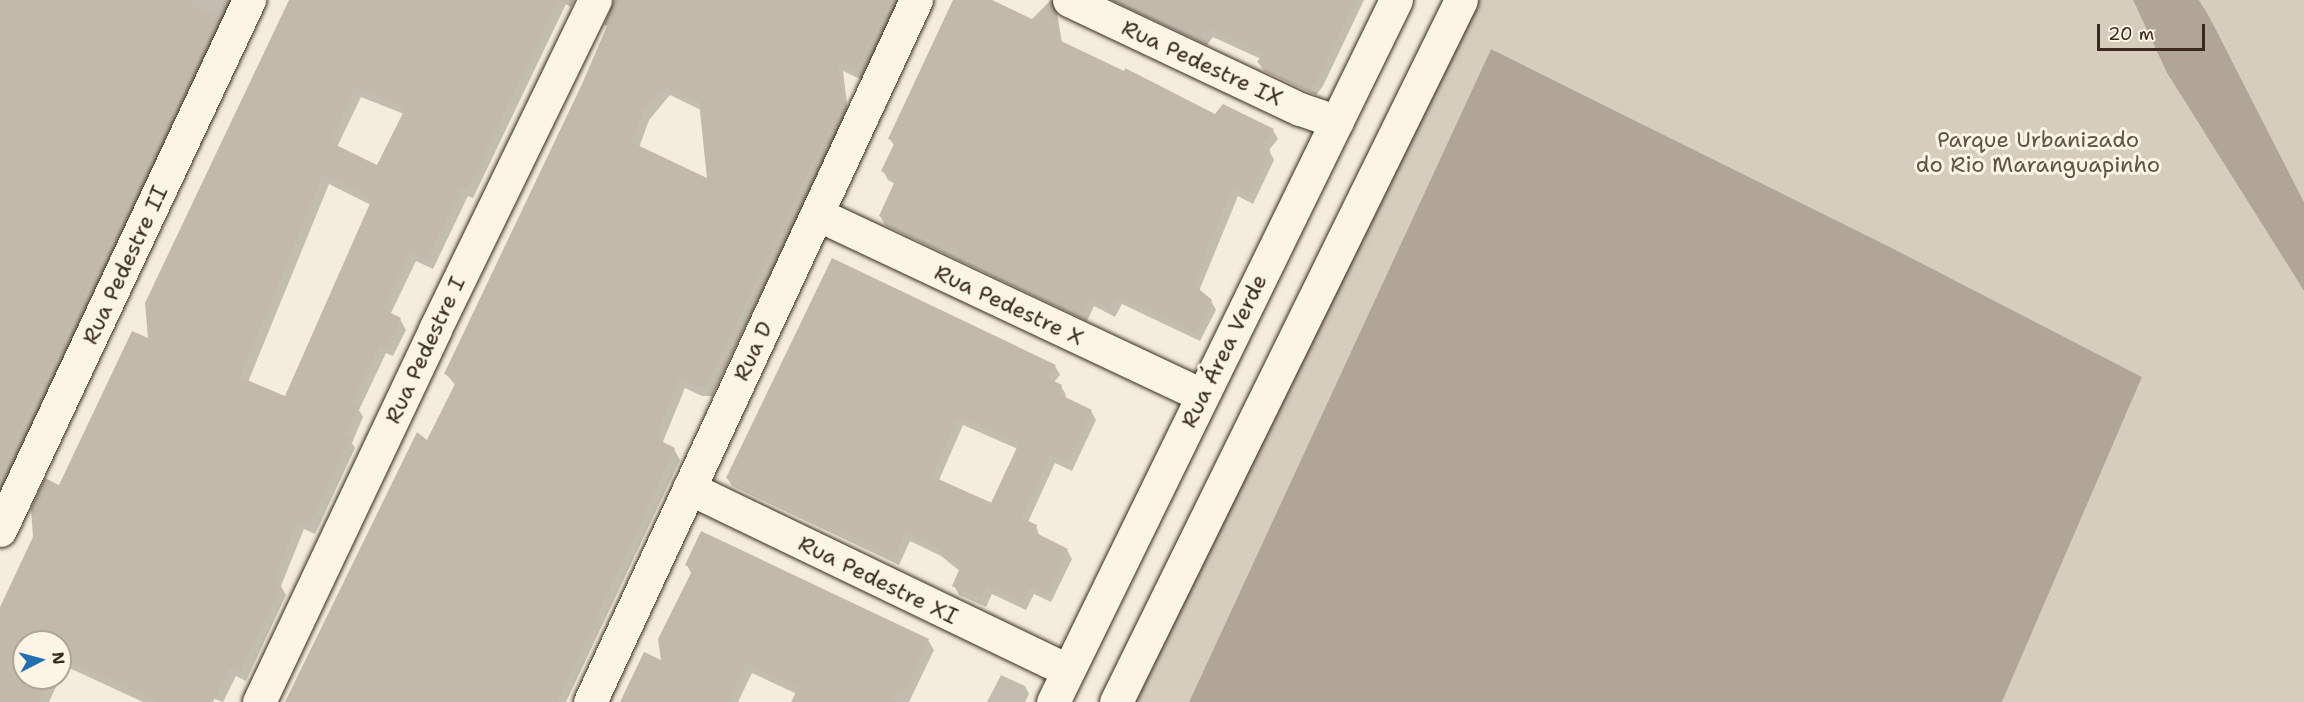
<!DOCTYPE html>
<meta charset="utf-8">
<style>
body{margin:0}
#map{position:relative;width:2304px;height:702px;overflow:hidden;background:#f4eddd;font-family:"Shantell Sans",sans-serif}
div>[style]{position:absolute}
.green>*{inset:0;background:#d6cdbd}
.water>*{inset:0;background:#b0a596}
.shadow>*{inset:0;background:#0003}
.building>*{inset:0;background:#c3b9aa}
.roads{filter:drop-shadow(0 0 2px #3b2a1e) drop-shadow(0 0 2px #3b2a1e)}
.minor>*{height:33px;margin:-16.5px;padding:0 16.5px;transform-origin:16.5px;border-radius:16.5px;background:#fcf5e5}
.major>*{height:33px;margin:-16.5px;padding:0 16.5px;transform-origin:16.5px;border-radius:16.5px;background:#fcf5e5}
span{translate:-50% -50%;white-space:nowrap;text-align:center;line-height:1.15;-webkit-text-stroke:6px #fcf5e5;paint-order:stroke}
.street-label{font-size:22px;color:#3b2a1e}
.park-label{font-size:22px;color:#625346}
.north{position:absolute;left:12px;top:630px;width:60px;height:60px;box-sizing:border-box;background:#fcf5e5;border:2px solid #afa495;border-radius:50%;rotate:84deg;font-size:16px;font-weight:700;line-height:24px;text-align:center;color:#3b2a1e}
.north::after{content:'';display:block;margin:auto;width:21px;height:27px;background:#1f6fb2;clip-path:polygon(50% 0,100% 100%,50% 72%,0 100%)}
.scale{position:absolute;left:2097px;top:24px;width:108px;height:27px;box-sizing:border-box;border:3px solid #3b2a1e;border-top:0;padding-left:8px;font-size:18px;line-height:21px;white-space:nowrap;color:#3b2a1e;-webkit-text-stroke:4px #fcf5e5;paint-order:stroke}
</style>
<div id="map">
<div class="green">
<div style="clip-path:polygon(1461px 0,2133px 0,2167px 73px,2304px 291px,2304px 702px,2002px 702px,2142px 377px,1890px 247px,1491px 49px,1189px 702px,1116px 702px)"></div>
<div style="clip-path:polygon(2199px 0,2304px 0,2304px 202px,2210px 18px)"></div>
</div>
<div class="water">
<div style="clip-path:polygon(2133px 0,2199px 0,2210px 18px,2304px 202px,2304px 291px,2167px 73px)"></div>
<div style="clip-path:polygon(1491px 49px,1890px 247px,2142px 377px,2002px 702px,1189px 702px)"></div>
</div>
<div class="shadow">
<div style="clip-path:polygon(0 0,234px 0,0 495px)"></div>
<div style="clip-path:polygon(evenodd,290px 0,568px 0,473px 198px,468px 196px,433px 269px,416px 261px,390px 315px,400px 319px,406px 330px,393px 356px,386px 353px,359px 410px,363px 417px,352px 443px,355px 448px,315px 534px,304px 529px,281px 586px,286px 595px,246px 681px,236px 676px,223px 702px,209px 697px,207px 702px,143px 702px,65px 666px,60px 678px,60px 642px,24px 642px,24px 678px,60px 678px,49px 702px,0 702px,0 610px,60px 487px,150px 340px,290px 0,361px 97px,404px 114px,378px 167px,337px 147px,361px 97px,290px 0,329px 184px,371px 205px,285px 398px,248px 382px,329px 184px)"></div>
<div style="clip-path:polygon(evenodd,615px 0,901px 0,862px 80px,843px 71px,848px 112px,712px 396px,702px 396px,685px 388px,662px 444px,674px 449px,680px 460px,566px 702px,287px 702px,456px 386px,446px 374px,584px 85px,608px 28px,606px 24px,615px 0,670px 95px,701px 110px,708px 181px,639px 148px,649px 120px,670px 95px)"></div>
<div style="clip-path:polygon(955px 0,988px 0,1033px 21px,1052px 0,1056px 6px,1062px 43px,1215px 115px,1273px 130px,1278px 139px,1269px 150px,1274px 160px,1253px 204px,1238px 196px,1199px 291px,1211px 301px,1216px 310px,1200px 341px,1122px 304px,1115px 317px,1094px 306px,1087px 321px,885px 225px,880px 216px,895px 184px,888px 180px,883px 171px,895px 147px,890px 139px)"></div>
<div style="clip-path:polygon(1111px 0,1364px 0,1323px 86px,1316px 95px,1264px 71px,1258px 62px,1261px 59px,1213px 37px,1207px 45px)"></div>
<div style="clip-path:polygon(evenodd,1055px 366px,1060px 375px,1054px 382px,1061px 386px,1066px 395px,1065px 399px,1091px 411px,1096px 420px,1072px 471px,1055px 463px,1028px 522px,1036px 526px,1040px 537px,1067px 550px,1072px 559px,1051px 602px,1034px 594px,1026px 610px,992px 594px,986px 607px,959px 595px,954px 586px,961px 572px,941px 556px,910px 541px,899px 565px,732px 486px,727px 478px,1055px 366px,963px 425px,1018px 449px,992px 503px,939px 480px,963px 425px)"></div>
<div style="clip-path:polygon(687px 565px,928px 640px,934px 650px,909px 702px,793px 702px,797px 694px,752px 673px,738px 702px,622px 702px,662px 662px,692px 575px)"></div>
<div style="clip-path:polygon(1001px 675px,1025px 686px,1029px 694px,1025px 702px,987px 702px)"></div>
</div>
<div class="building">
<div style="clip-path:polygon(0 0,194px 0,191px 6px,216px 16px,0 473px)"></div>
<div style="clip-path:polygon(evenodd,289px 0,574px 0,571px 7px,558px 0,468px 188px,462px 186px,427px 259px,410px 252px,383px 309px,401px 318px,387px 347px,380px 344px,352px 403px,359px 406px,345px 435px,350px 437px,309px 525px,298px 520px,273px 581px,281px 584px,240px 671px,230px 666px,213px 702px,156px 702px,60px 656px,60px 642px,24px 642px,24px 678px,50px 678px,39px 702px,0 702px,0 607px,33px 537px,31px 509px,45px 478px,59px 485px,132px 331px,148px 338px,145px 303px,289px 0,355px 87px,406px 107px,377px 165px,330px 142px,355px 87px,289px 0,323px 174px,372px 199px,285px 396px,240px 377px,323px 174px)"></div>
<div style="clip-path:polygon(evenodd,614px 0,891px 0,856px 70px,838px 62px,843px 101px,706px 386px,695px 386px,679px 379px,655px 438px,675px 448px,557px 702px,285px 702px,417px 432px,427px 440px,457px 380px,444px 374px,582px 84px,607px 26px,604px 25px,614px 0,664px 86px,699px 102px,707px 178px,631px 142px,644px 110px,664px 86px)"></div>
<div style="clip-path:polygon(953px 0,992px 0,1032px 19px,1051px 0,1056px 13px,1059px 40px,1124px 71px,1125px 68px,1215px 114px,1223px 104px,1274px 129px,1261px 145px,1270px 150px,1248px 196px,1233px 188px,1204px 254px,1207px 255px,1193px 284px,1212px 300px,1195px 333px,1117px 296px,1110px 309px,1089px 298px,1082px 313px,879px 216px,896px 179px,881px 171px,895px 142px,888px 139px)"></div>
<div style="clip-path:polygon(1123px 0,1355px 0,1319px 77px,1311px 87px,1257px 62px,1263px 54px,1208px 29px,1201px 36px)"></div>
<div style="clip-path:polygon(evenodd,832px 258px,1056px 365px,1046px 377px,1062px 385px,1059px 394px,1092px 410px,1067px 463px,1050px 455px,1021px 518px,1037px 525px,1034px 532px,1068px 549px,1046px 595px,1029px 586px,1021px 603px,987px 586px,981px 599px,952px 586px,960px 568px,935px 547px,905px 533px,894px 558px,726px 478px,832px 258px,958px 417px,1019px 443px,991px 503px,932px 476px,958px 417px)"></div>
<div style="clip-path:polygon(701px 531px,929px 639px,902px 696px,896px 693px,891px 702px,791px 702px,798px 688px,746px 663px,728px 702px,620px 702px,644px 652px,661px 660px,658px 639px,693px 569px,685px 565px)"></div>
</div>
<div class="roads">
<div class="minor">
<div style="left:1069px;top:0;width:255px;rotate:25.3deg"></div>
<div style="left:1300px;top:109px;width:39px;rotate:19deg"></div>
<div style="left:817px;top:214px;width:425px;rotate:25.2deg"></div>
<div style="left:689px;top:488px;width:420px;rotate:25.7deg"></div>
<div style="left:0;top:530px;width:586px;rotate:-64.84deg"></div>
<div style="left:259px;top:702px;width:412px;rotate:-64.7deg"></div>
<div style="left:435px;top:329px;width:366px;rotate:-64.1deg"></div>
<div style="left:590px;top:702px;width:774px;rotate:-65.09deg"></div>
<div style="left:1116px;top:702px;width:782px;rotate:-63.83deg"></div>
</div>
<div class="major">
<div style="left:1053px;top:702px;width:781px;rotate:-63.96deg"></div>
</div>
</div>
<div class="street-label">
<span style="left:1202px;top:63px;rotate:25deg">Rua Pedestre IX</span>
<span style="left:125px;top:265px;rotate:-65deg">Rua Pedestre II</span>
<span style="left:1009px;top:305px;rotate:25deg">Rua Pedestre X</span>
<span style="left:425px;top:350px;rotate:-65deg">Rua Pedestre I</span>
<span style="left:753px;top:351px;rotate:-65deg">Rua D</span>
<span style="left:1224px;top:351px;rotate:-64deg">Rua Área Verde</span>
<span style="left:878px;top:580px;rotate:26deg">Rua Pedestre XI</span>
</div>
<div class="park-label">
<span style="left:2038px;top:152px">Parque Urbanizado<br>do Rio Maranguapinho</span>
</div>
<div class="north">N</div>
<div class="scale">20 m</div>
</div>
